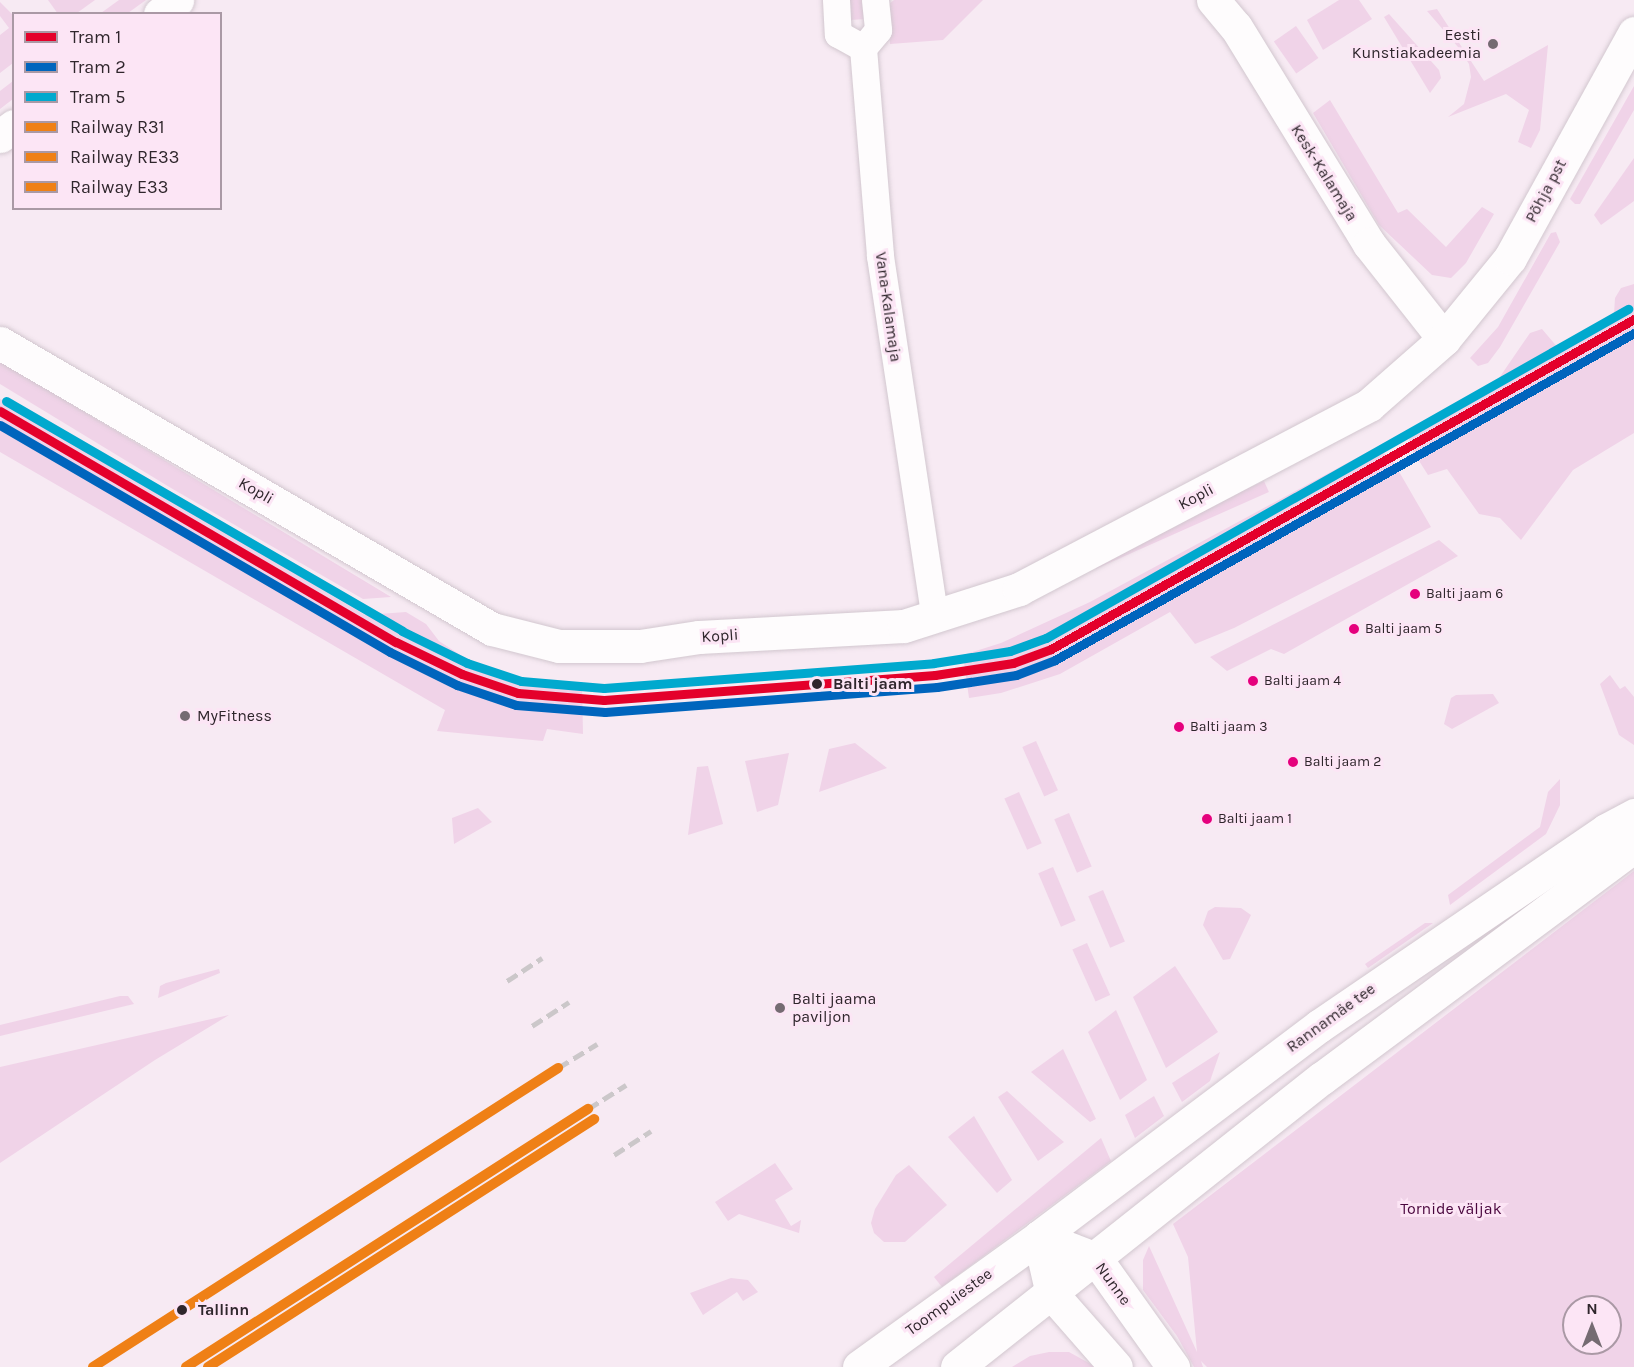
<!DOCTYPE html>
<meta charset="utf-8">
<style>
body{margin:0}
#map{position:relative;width:1634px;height:1367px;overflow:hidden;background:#f7eaf3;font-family:Karla,sans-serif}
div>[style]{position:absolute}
.green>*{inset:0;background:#f0d3e8;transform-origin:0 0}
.roads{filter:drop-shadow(0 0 2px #d2c7cf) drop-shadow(0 0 2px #d2c7cf)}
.pedestrian>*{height:27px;margin:-13.5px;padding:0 13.5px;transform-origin:13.5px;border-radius:13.5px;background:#fefcfd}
.minor>*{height:33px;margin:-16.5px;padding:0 16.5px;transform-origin:16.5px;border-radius:16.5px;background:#fefcfd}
.tertiary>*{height:33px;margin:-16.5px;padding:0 16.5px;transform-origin:16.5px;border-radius:16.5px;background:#fefcfd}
.secondary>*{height:33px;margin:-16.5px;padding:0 16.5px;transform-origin:16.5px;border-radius:16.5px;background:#fefcfd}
.rail>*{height:4.5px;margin-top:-2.25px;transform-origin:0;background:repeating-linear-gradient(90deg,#cbc7c9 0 12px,transparent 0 18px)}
.rail-1>*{height:10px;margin:-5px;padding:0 5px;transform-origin:5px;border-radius:5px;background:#ef8016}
.rail-2>*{height:10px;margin:-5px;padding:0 5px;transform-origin:5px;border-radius:5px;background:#ef8016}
.rail-3>*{height:10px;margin:-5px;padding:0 5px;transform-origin:5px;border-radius:5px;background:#ef8016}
.tram-1>*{height:9px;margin:-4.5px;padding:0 4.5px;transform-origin:4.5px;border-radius:4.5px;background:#e4002b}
.tram-2>*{height:9px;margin:-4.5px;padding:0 4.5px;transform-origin:4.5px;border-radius:4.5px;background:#0065bd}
.tram-3>*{height:9px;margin:-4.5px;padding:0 4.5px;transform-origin:4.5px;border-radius:4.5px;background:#00a9ce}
.dots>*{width:16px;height:16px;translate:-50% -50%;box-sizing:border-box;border:3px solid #fce5f5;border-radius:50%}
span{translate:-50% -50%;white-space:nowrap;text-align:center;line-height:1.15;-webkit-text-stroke:6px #fce5f5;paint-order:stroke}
.bus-label{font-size:14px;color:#2f262c}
.left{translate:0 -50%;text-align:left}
.poi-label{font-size:16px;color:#2f262c}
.right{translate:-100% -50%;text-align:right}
.street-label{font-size:16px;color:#2f262c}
.stop-label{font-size:16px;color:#2f262c;font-weight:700}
.park-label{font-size:16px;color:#4a063e}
.legend{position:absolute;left:12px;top:12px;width:210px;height:198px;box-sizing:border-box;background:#fce5f5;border:2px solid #aa99a5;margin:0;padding:8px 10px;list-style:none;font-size:18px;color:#2f262c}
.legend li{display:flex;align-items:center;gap:12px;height:30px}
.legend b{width:30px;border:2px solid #aa99a5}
.north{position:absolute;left:1562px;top:1295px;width:60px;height:60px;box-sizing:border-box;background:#fce5f5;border:2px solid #aa99a5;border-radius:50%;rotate:0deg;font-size:16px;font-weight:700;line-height:24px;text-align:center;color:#2f262c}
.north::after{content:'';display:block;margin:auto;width:21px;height:27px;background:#756b72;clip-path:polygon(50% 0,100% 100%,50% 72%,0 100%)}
</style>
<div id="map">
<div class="green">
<div style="clip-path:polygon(48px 0,95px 0,77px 13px,58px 14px)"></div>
<div style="clip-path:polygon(119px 0,146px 0,128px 13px,101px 13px)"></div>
<div style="clip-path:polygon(848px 0,864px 0,865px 19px,851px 20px)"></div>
<div style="clip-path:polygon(894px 0,983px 0,943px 40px,890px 44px,888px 5px)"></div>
<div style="clip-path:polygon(1339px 0,1359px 0,1372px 19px,1323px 50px,1307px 20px)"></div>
<div style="clip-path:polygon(0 2px,14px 16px,13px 63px,0 73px,0 35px,9px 28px,0 16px)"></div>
<div style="clip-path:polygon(1437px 9px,1484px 81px,1548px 45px,1540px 130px,1531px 148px,1518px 142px,1529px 110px,1506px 94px,1448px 117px,1464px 104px,1471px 77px,1469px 64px,1458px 47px,1427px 11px)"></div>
<div style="clip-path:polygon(1389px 14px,1439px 70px,1441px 78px,1430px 93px,1384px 17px)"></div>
<div style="left:1296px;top:26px;width:39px;height:27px;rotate:55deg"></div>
<div style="clip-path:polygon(13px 81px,13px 99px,0 109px,0 91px)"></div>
<div style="clip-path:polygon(1634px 86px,1634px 110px,1580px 204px,1575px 204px,1570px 199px)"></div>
<div style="clip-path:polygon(1330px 100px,1398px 213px,1407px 209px,1446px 247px,1482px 207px,1494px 214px,1466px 263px,1451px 278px,1432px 275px,1379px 225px,1313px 113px)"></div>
<div style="clip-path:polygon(1634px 158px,1634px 201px,1601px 225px,1594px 215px)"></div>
<div style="clip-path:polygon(1556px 232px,1560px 242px,1500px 347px,1488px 363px,1478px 366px,1470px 358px,1498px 327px,1551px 233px)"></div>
<div style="clip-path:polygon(1634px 284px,1634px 433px,1573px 470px,1521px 540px,1500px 518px,1479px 514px,1447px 469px,1428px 475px,1409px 445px,1409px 431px,1497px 381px,1530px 333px,1542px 329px,1559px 349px,1614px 314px,1615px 298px,1621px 288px)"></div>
<div style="clip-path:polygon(0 361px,391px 597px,363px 599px,171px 488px,0 384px)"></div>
<div style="clip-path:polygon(0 399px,365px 615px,406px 612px,426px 624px,439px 641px,465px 658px,510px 676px,582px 684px,583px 734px,547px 729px,543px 741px,437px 731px,445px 710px,0 452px)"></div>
<div style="clip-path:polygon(1373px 449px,1390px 456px,1431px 527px,1234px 628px,1195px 644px,1170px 612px,1060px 674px,1001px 693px,969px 698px,963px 655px,1001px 643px,1090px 602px)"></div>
<div style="left:1264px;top:481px;width:12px;height:189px;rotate:66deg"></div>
<div style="clip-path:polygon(1439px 540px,1458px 556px,1284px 654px,1271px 649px,1227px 671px,1210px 657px)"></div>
<div style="clip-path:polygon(1610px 675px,1620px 689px,1625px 686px,1634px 697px,1634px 745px,1619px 735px,1600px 684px)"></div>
<div style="clip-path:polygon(1493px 694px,1499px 703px,1452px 729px,1444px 724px,1451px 698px,1456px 695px)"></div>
<div style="left:1036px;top:741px;width:54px;height:15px;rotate:66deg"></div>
<div style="clip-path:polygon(855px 743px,887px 768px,819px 792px,829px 749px)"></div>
<div style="clip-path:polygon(789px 753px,778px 805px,757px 812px,745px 761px)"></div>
<div style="clip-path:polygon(708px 766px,723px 824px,688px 835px,697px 767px)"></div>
<div style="clip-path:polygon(1560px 779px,1560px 805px,1546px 834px,1450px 905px,1448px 895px,1540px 827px,1548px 792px)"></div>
<div style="left:1019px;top:792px;width:56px;height:16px;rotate:66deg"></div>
<div style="clip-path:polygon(478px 808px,492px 822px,454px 844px,452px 818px)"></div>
<div style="left:1069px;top:813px;width:58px;height:16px;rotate:67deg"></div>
<div style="left:1053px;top:867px;width:58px;height:16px;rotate:67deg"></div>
<div style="clip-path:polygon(evenodd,1634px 871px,1634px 1367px,1207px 1367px,1201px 1361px,1203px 1367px,1194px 1367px,1177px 1336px,1143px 1290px,1143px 1260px,1149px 1246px,1197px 1352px,1188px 1257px,1173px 1224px,1634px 871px,1574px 1307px,1610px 1307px,1610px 1343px,1574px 1343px,1574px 1307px)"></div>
<div style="left:1103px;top:890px;width:56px;height:16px;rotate:67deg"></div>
<div style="clip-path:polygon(1215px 907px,1241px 908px,1251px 915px,1230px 959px,1223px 960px,1203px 925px,1208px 911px)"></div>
<div style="clip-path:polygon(1425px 923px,1433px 923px,1368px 968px,1365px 964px)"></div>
<div style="left:1087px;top:943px;width:57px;height:16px;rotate:66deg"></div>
<div style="clip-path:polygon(1175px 966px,1218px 1032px,1166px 1068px,1133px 997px)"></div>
<div style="clip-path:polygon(219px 969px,220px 973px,158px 998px,160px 986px,166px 983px)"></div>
<div style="clip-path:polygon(120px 996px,128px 996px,134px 1004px,0 1036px,0 1025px)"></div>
<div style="clip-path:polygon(1116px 1010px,1147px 1080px,1120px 1100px,1088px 1032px)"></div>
<div style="clip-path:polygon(229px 1015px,155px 1060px,0 1163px,0 1067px)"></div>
<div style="clip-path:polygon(1063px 1049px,1096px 1119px,1090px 1122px,1031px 1072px)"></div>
<div style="clip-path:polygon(1220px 1052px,1210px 1081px,1182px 1102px,1172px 1083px)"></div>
<div style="clip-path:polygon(1007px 1091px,1050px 1130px,1064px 1142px,1038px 1161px,998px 1097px)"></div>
<div style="clip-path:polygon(1154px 1096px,1164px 1116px,1135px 1138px,1125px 1115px)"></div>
<div style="clip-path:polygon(974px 1116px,1012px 1180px,997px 1193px,948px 1137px)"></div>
<div style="clip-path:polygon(1101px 1138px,1111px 1161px,942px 1287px,934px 1277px)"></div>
<div style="clip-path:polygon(775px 1163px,793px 1189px,775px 1200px,791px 1226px,801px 1220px,799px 1233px,739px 1214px,728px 1221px,715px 1202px)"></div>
<div style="clip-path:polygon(909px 1165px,947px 1205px,905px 1242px,884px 1242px,874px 1233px,871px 1223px,875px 1209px,896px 1175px)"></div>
<div style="clip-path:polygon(731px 1278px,748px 1280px,758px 1292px,743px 1301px,737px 1292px,703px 1315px,690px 1293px)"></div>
<div style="clip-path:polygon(1049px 1352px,1069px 1352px,1096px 1367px,1012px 1367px,1030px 1356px)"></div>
</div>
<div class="roads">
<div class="pedestrian">
<div style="left:836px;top:0;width:34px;rotate:87deg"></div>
<div style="left:838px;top:34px;width:29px;rotate:29deg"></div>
<div style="left:875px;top:0;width:30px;rotate:84deg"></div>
<div style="left:878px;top:30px;width:23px;rotate:130deg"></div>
<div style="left:863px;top:48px;width:209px;rotate:85.3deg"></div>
<div style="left:880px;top:256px;width:366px;rotate:81.4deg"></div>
</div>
<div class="minor">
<div style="left:1213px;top:0;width:35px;rotate:50deg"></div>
<div style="left:1236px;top:27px;width:255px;rotate:58.5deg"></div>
<div style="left:1369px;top:244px;width:121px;rotate:51.7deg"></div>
<div style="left:160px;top:14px;width:22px;rotate:-39deg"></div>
<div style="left:0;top:136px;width:17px;rotate:-36deg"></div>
<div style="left:1039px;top:1237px;width:61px;rotate:21.1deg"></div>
<div style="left:1096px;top:1259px;width:133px;rotate:54.5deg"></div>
<div style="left:1039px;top:1237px;width:58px;rotate:77.2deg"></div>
<div style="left:1052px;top:1294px;width:97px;rotate:48.8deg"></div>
</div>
<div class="tertiary">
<div style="left:0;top:343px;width:569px;rotate:30.17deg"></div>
<div style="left:492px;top:629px;width:69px;rotate:14.2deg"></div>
<div style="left:559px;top:646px;width:81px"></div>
<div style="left:640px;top:646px;width:60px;rotate:-8.7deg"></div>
<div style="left:699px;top:637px;width:205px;rotate:-3.1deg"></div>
<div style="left:904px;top:626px;width:121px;rotate:-17.8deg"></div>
<div style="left:1019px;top:589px;width:395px;rotate:-27.7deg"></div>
<div style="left:1369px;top:405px;width:100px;rotate:-41.3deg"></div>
<div style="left:1444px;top:339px;width:104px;rotate:-50.8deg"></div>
<div style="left:1510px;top:258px;width:257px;rotate:-61.1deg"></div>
</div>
<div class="secondary">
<div style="left:859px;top:1367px;width:222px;rotate:-35.8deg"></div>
<div style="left:1039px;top:1237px;width:351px;rotate:-37deg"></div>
<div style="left:1319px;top:1026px;width:348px;rotate:-34.3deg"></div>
<div style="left:1606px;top:830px;width:32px;rotate:-28deg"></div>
<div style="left:957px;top:1367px;width:466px;rotate:-38.4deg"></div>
<div style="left:1322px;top:1078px;width:389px;rotate:-36.6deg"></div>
</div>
</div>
<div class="rail">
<div style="left:507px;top:981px;width:42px;rotate:-33.3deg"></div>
<div style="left:532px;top:1026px;width:44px;rotate:-33deg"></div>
<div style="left:558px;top:1068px;width:46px;rotate:-31.6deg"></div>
<div style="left:588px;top:1109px;width:45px;rotate:-32.3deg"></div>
<div style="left:614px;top:1155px;width:44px;rotate:-33deg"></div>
</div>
<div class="rail-1">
<div style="left:93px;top:1367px;width:553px;rotate:-32.74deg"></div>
</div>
<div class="rail-2">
<div style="left:186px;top:1367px;width:478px;rotate:-32.7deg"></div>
</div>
<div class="rail-3">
<div style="left:208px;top:1367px;width:459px;rotate:-32.7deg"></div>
</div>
<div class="tram-1">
<div style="left:0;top:411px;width:458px;rotate:30.3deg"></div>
<div style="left:396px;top:642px;width:73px;rotate:25.9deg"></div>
<div style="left:462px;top:674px;width:59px;rotate:18.7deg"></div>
<div style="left:518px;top:693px;width:86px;rotate:4.7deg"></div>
<div style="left:604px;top:700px;width:332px;rotate:-4.3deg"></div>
<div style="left:935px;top:675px;width:79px;rotate:-8.7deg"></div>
<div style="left:1013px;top:663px;width:40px;rotate:-20.2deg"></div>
<div style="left:1051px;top:649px;width:670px;rotate:-29.51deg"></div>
</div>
<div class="tram-2">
<div style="left:0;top:425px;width:451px;rotate:30.2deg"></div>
<div style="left:390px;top:652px;width:75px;rotate:26.2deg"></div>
<div style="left:457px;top:685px;width:62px;rotate:18.7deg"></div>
<div style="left:516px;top:705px;width:89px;rotate:4.5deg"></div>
<div style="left:605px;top:712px;width:333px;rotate:-4.3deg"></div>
<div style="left:937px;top:687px;width:80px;rotate:-8.6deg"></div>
<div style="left:1016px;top:675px;width:42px;rotate:-21deg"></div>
<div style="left:1055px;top:660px;width:665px;rotate:-29.46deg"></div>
</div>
<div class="tram-3">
<div style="left:6px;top:401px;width:458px;rotate:30.1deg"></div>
<div style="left:402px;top:631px;width:72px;rotate:26.2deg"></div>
<div style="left:467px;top:663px;width:57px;rotate:18.4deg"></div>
<div style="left:521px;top:681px;width:83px;rotate:4.8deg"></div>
<div style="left:604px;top:688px;width:331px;rotate:-4.3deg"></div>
<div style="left:934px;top:663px;width:77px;rotate:-9deg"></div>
<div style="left:1010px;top:651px;width:38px;rotate:-20deg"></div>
<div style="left:1046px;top:638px;width:669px;rotate:-29.48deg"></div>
</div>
<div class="dots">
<div style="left:1493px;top:44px;background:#756b72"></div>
<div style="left:1415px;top:594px;background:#e5007d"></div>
<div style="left:1354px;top:629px;background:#e5007d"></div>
<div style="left:1253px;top:681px;background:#e5007d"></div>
<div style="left:817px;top:684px;background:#2f262c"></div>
<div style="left:185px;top:716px;background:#756b72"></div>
<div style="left:1179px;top:727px;background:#e5007d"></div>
<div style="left:1293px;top:762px;background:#e5007d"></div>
<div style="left:1207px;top:819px;background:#e5007d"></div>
<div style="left:780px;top:1008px;background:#756b72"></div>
<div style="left:182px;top:1310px;background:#2f262c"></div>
</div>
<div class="bus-label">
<span class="left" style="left:1426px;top:594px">Balti jaam 6</span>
<span class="left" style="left:1365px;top:629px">Balti jaam 5</span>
<span class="left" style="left:1264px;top:681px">Balti jaam 4</span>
<span class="left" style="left:1190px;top:727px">Balti jaam 3</span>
<span class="left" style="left:1304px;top:762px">Balti jaam 2</span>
<span class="left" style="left:1218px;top:819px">Balti jaam 1</span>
</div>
<div class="poi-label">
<span class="right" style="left:1481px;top:44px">Eesti<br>Kunstiakadeemia</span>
<span class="left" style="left:197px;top:716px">MyFitness</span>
<span class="left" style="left:792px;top:1008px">Balti jaama<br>paviljon</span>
</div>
<div class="street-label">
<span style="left:1324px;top:173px;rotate:58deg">Kesk-Kalamaja</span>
<span style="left:1546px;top:191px;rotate:-62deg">Põhja pst</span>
<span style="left:888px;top:307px;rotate:82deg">Vana-Kalamaja</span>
<span style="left:256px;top:491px;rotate:30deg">Kopli</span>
<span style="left:1196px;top:497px;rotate:-28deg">Kopli</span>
<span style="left:720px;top:636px;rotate:-4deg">Kopli</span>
<span style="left:1331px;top:1018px;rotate:-36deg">Rannamäe tee</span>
<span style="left:1113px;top:1284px;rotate:54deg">Nunne</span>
<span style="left:949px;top:1302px;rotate:-36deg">Toompuiestee</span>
</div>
<div class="stop-label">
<span class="left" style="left:833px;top:684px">Balti jaam</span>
<span class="left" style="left:198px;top:1310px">Tallinn</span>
</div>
<div class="park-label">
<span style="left:1451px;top:1209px">Tornide väljak</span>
</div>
<ul class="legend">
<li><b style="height:8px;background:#e4002b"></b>Tram 1</li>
<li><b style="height:8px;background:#0065bd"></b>Tram 2</li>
<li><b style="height:8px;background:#00a9ce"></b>Tram 5</li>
<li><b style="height:8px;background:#ef8016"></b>Railway R31</li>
<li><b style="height:8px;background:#ef8016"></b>Railway RE33</li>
<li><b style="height:8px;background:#ef8016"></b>Railway E33</li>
</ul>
<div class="north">N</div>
</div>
